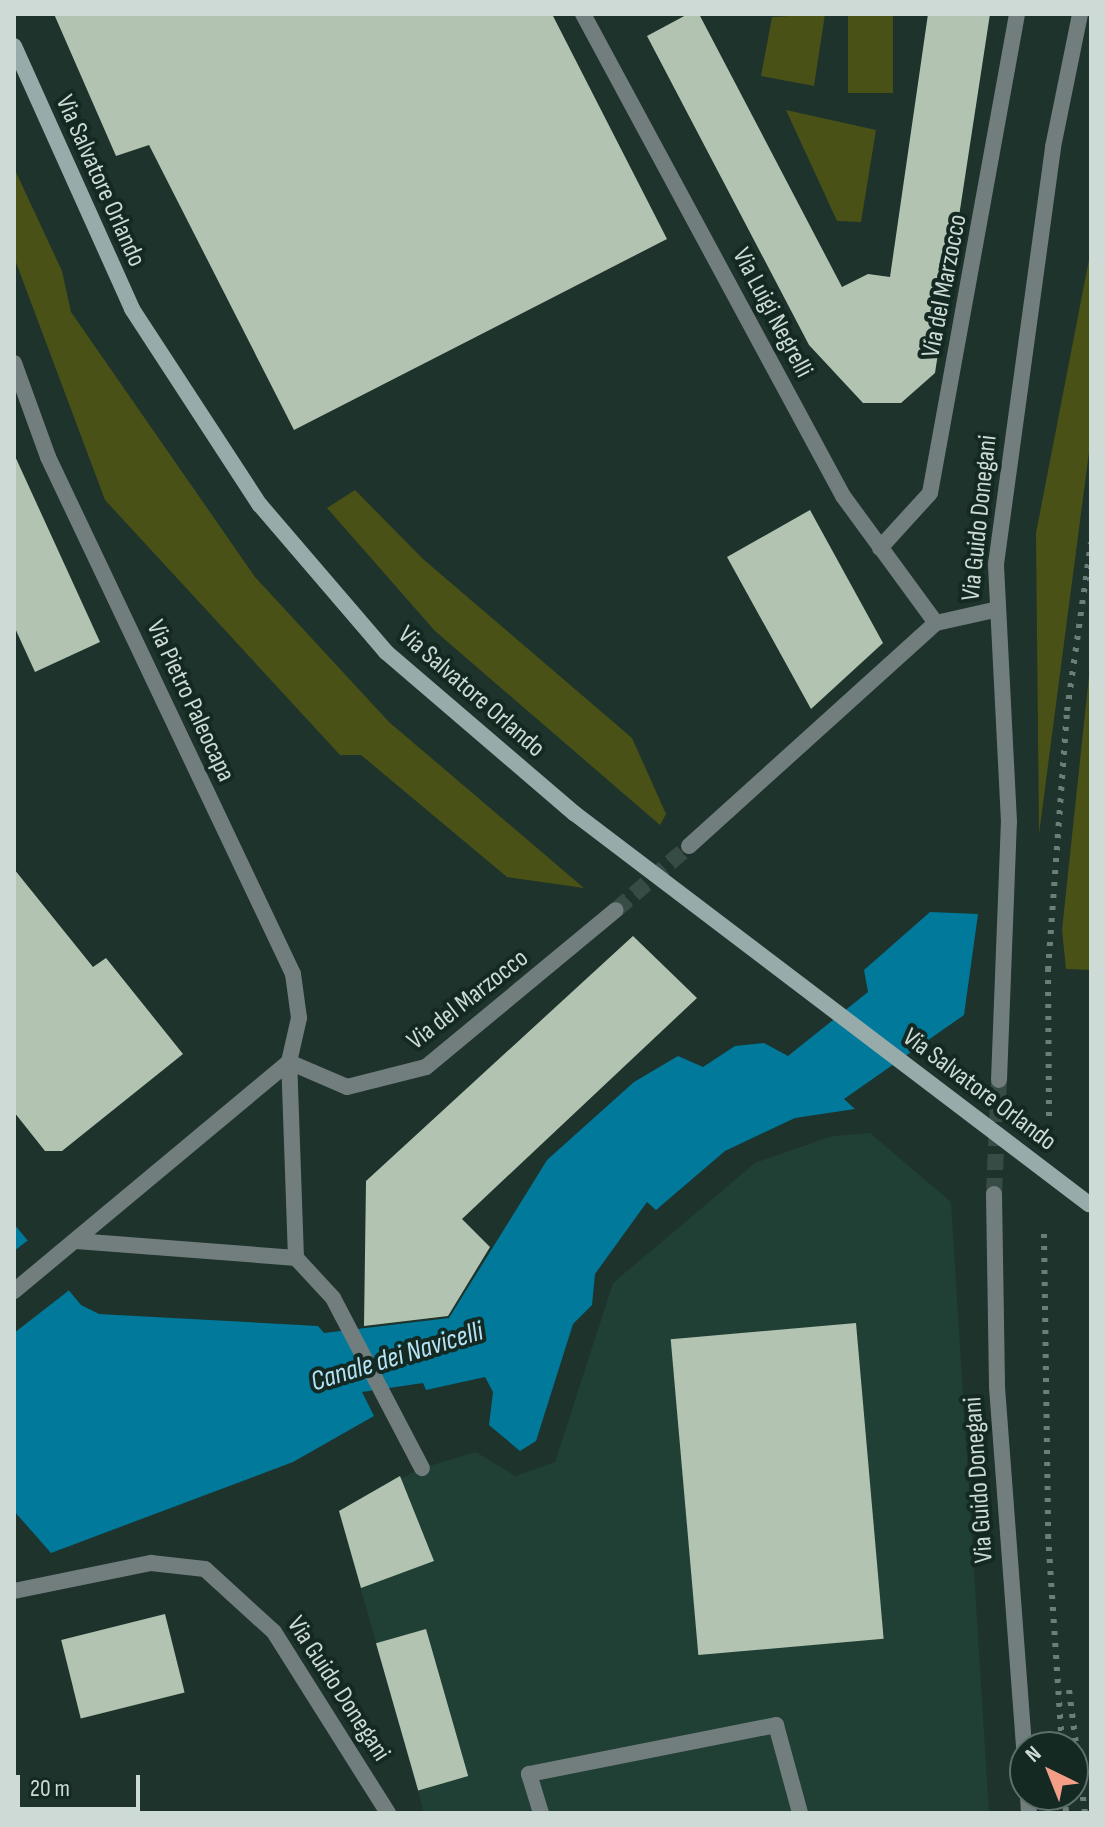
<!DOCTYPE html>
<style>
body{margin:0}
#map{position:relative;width:1105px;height:1827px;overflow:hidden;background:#1d332c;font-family:"Sofia Sans Condensed",sans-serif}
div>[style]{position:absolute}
.built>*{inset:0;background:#203f35}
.green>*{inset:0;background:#495117;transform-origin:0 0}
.water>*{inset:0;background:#00799b}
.pier>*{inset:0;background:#1d332c}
.building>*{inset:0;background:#b2c3b1;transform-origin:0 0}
.street-tunnel>*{height:16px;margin-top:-8px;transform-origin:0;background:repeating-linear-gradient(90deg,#374c45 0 16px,transparent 0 24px)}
.lane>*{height:16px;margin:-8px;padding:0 8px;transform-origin:8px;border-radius:8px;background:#727e7e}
.street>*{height:16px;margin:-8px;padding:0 8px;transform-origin:8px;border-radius:8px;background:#727e7e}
.secondary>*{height:16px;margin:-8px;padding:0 8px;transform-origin:8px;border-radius:8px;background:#98abab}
.rail>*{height:6px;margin-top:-3px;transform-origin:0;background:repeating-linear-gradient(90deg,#6c7e78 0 4px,transparent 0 12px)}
.secondary-bridge>*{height:16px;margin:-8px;padding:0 8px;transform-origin:8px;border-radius:8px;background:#98abab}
span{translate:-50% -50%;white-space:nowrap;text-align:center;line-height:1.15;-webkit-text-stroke:8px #132922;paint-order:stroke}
.street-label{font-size:26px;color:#cddad5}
.water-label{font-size:28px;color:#b6e2f5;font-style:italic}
.frame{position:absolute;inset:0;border:16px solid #cddad5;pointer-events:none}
.north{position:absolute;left:1009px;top:1731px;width:80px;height:80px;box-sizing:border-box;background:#132922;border:2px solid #5d706a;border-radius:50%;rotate:317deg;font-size:22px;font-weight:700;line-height:32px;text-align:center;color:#cddad5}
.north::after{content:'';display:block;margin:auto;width:28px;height:36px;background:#f49e88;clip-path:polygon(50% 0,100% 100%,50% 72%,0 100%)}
.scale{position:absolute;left:16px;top:1775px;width:124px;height:36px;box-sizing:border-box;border:4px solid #cddad5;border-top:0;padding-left:10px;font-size:24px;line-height:28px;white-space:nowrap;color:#cddad5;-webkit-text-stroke:6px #132922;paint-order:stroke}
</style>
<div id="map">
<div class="built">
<div style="clip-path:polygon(870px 1133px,951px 1202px,989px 1813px,424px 1813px,339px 1511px,422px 1468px,476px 1452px,516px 1476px,555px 1462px,613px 1283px,755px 1163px,832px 1136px)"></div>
</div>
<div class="green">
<div style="clip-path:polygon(825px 14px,814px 86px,761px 76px,772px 17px)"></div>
<div style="left:848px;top:14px;width:45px;height:79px"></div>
<div style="clip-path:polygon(786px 110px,876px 130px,861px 222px,837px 221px)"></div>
<div style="clip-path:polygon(14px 168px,62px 271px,71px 312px,255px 577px,389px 722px,584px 888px,507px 877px,361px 755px,340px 755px,105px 500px,14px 257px)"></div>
<div style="clip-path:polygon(1091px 249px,1091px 437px,1039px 834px,1036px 533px)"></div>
<div style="clip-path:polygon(355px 490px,423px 559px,632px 738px,666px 814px,660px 825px,435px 631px,327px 508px)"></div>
<div style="clip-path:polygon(1091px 657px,1091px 970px,1066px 969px,1062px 930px)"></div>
</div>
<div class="water">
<div style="clip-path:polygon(930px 912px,978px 914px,964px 1015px,844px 1099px,855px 1109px,795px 1118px,725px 1151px,656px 1210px,647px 1202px,595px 1274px,592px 1305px,573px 1324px,536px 1441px,520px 1451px,489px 1425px,493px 1392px,485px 1377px,426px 1390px,423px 1383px,362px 1392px,374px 1416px,293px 1462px,51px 1553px,14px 1511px,14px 1224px,81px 1305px,99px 1314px,318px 1326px,324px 1333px,449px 1318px,547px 1160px,634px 1082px,678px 1056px,703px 1067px,735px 1046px,764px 1043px,788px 1056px,868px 992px,864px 970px)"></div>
</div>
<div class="pier">
<div style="clip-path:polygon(31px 1238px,72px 1288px,14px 1333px,14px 1251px)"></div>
</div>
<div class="building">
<div style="clip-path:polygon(54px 14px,552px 14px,667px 239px,294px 430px,149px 145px,116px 156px)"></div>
<div style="clip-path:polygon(688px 14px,699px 14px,842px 287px,868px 274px,890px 277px,928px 14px,990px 14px,935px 373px,901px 403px,863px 403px,809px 345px,647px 36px)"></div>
<div style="clip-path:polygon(14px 454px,100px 642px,35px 672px,14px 626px)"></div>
<div style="clip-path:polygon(810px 510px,883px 643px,811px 709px,727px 557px)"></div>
<div style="clip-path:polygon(14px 869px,93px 967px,106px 958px,183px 1054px,62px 1151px,45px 1151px,14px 1112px)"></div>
<div style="clip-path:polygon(633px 936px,697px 998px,462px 1219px,490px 1247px,448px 1316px,364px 1326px,366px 1181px)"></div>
<div style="left:856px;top:1323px;width:317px;height:186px;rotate:85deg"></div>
<div style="clip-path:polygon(400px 1476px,434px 1561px,361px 1588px,339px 1511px)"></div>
<div style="left:165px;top:1614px;width:81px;height:107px;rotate:76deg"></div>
<div style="left:426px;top:1629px;width:153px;height:52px;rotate:74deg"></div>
</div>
<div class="street-tunnel">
<div style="left:616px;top:910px;width:97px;rotate:-41.2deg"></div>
<div style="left:994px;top:1194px;width:114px;rotate:-87.5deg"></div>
</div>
<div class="lane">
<div style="left:880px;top:548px;width:74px;rotate:-47.7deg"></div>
<div style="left:930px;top:493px;width:487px;rotate:-79.7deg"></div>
<div style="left:296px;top:1258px;width:54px;rotate:47.2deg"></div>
<div style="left:333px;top:1298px;width:192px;rotate:62.4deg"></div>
<div style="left:541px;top:1813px;width:41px;rotate:-107.1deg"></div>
<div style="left:529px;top:1774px;width:252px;rotate:-11.2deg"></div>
<div style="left:776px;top:1725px;width:91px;rotate:74.7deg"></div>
</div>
<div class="street">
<div style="left:583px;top:14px;width:548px;rotate:61.66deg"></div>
<div style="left:843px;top:496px;width:157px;rotate:53.8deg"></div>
<div style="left:14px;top:363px;width:100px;rotate:70.1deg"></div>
<div style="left:48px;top:457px;width:572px;rotate:64.64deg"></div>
<div style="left:293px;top:974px;width:44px;rotate:82.2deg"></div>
<div style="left:299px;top:1018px;width:45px;rotate:102.8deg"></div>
<div style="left:289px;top:1062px;width:358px;rotate:140.2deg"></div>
<div style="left:689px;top:846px;width:333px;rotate:-42.1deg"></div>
<div style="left:936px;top:623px;width:59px;rotate:-12.6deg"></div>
<div style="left:289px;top:1062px;width:63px;rotate:23.3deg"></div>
<div style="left:347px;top:1087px;width:81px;rotate:-14.2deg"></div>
<div style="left:426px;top:1067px;width:246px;rotate:-39.6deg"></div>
<div style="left:999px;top:1080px;width:258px;rotate:-87.8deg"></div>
<div style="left:1009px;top:822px;width:258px;rotate:-92.9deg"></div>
<div style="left:996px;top:564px;width:421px;rotate:-82.2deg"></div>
<div style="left:1053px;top:147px;width:136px;rotate:-78.5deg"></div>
<div style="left:994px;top:1194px;width:193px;rotate:89.1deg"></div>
<div style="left:997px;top:1387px;width:377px;rotate:85.7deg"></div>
<div style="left:76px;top:1241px;width:221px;rotate:4.4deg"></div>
<div style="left:296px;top:1258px;width:196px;rotate:-92deg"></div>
<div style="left:14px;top:1591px;width:140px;rotate:-11.6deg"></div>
<div style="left:151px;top:1563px;width:54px;rotate:6.3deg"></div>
<div style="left:205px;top:1569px;width:93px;rotate:42.4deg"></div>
<div style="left:274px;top:1632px;width:214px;rotate:57.8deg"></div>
<div style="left:1028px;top:1795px;width:18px;rotate:87deg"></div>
</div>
<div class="secondary">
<div style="left:14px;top:46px;width:288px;rotate:65.8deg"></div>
<div style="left:132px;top:309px;width:234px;rotate:56.9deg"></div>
<div style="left:260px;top:505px;width:194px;rotate:49.4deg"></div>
<div style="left:386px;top:652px;width:248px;rotate:40.6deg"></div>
</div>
<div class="rail">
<div style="left:1049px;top:1116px;width:146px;rotate:-90.4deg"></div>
<div style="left:1048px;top:970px;width:260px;rotate:-85.8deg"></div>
<div style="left:1067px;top:711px;width:170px;rotate:-81.9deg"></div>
<div style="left:1044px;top:1234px;width:301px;rotate:89.2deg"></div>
<div style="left:1048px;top:1535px;width:212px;rotate:86.2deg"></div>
<div style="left:1069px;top:1690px;width:124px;rotate:82.6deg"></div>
<div style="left:1065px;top:1795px;width:18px;rotate:87deg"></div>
</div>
<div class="secondary-bridge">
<div style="left:574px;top:813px;width:647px;rotate:37.21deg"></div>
</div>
<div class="street-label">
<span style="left:100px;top:181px;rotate:66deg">Via Salvatore Orlando</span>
<span style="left:945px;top:286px;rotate:-79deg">Via del Marzocco</span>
<span style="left:772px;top:313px;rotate:62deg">Via Luigi Negrelli</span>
<span style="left:980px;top:518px;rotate:-84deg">Via Guido Donegani</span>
<span style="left:471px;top:692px;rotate:41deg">Via Salvatore Orlando</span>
<span style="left:190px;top:701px;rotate:65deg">Via Pietro Paleocapa</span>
<span style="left:468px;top:1000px;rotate:-38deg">Via del Marzocco</span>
<span style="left:979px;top:1090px;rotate:37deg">Via Salvatore Orlando</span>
<span style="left:979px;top:1480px;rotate:-94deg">Via Guido Donegani</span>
<span style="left:338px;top:1689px;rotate:57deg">Via Guido Donegani</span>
</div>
<div class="water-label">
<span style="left:397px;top:1357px;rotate:-17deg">Canale dei Navicelli</span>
</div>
<div class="frame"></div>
<div class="north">N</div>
<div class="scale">20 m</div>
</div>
